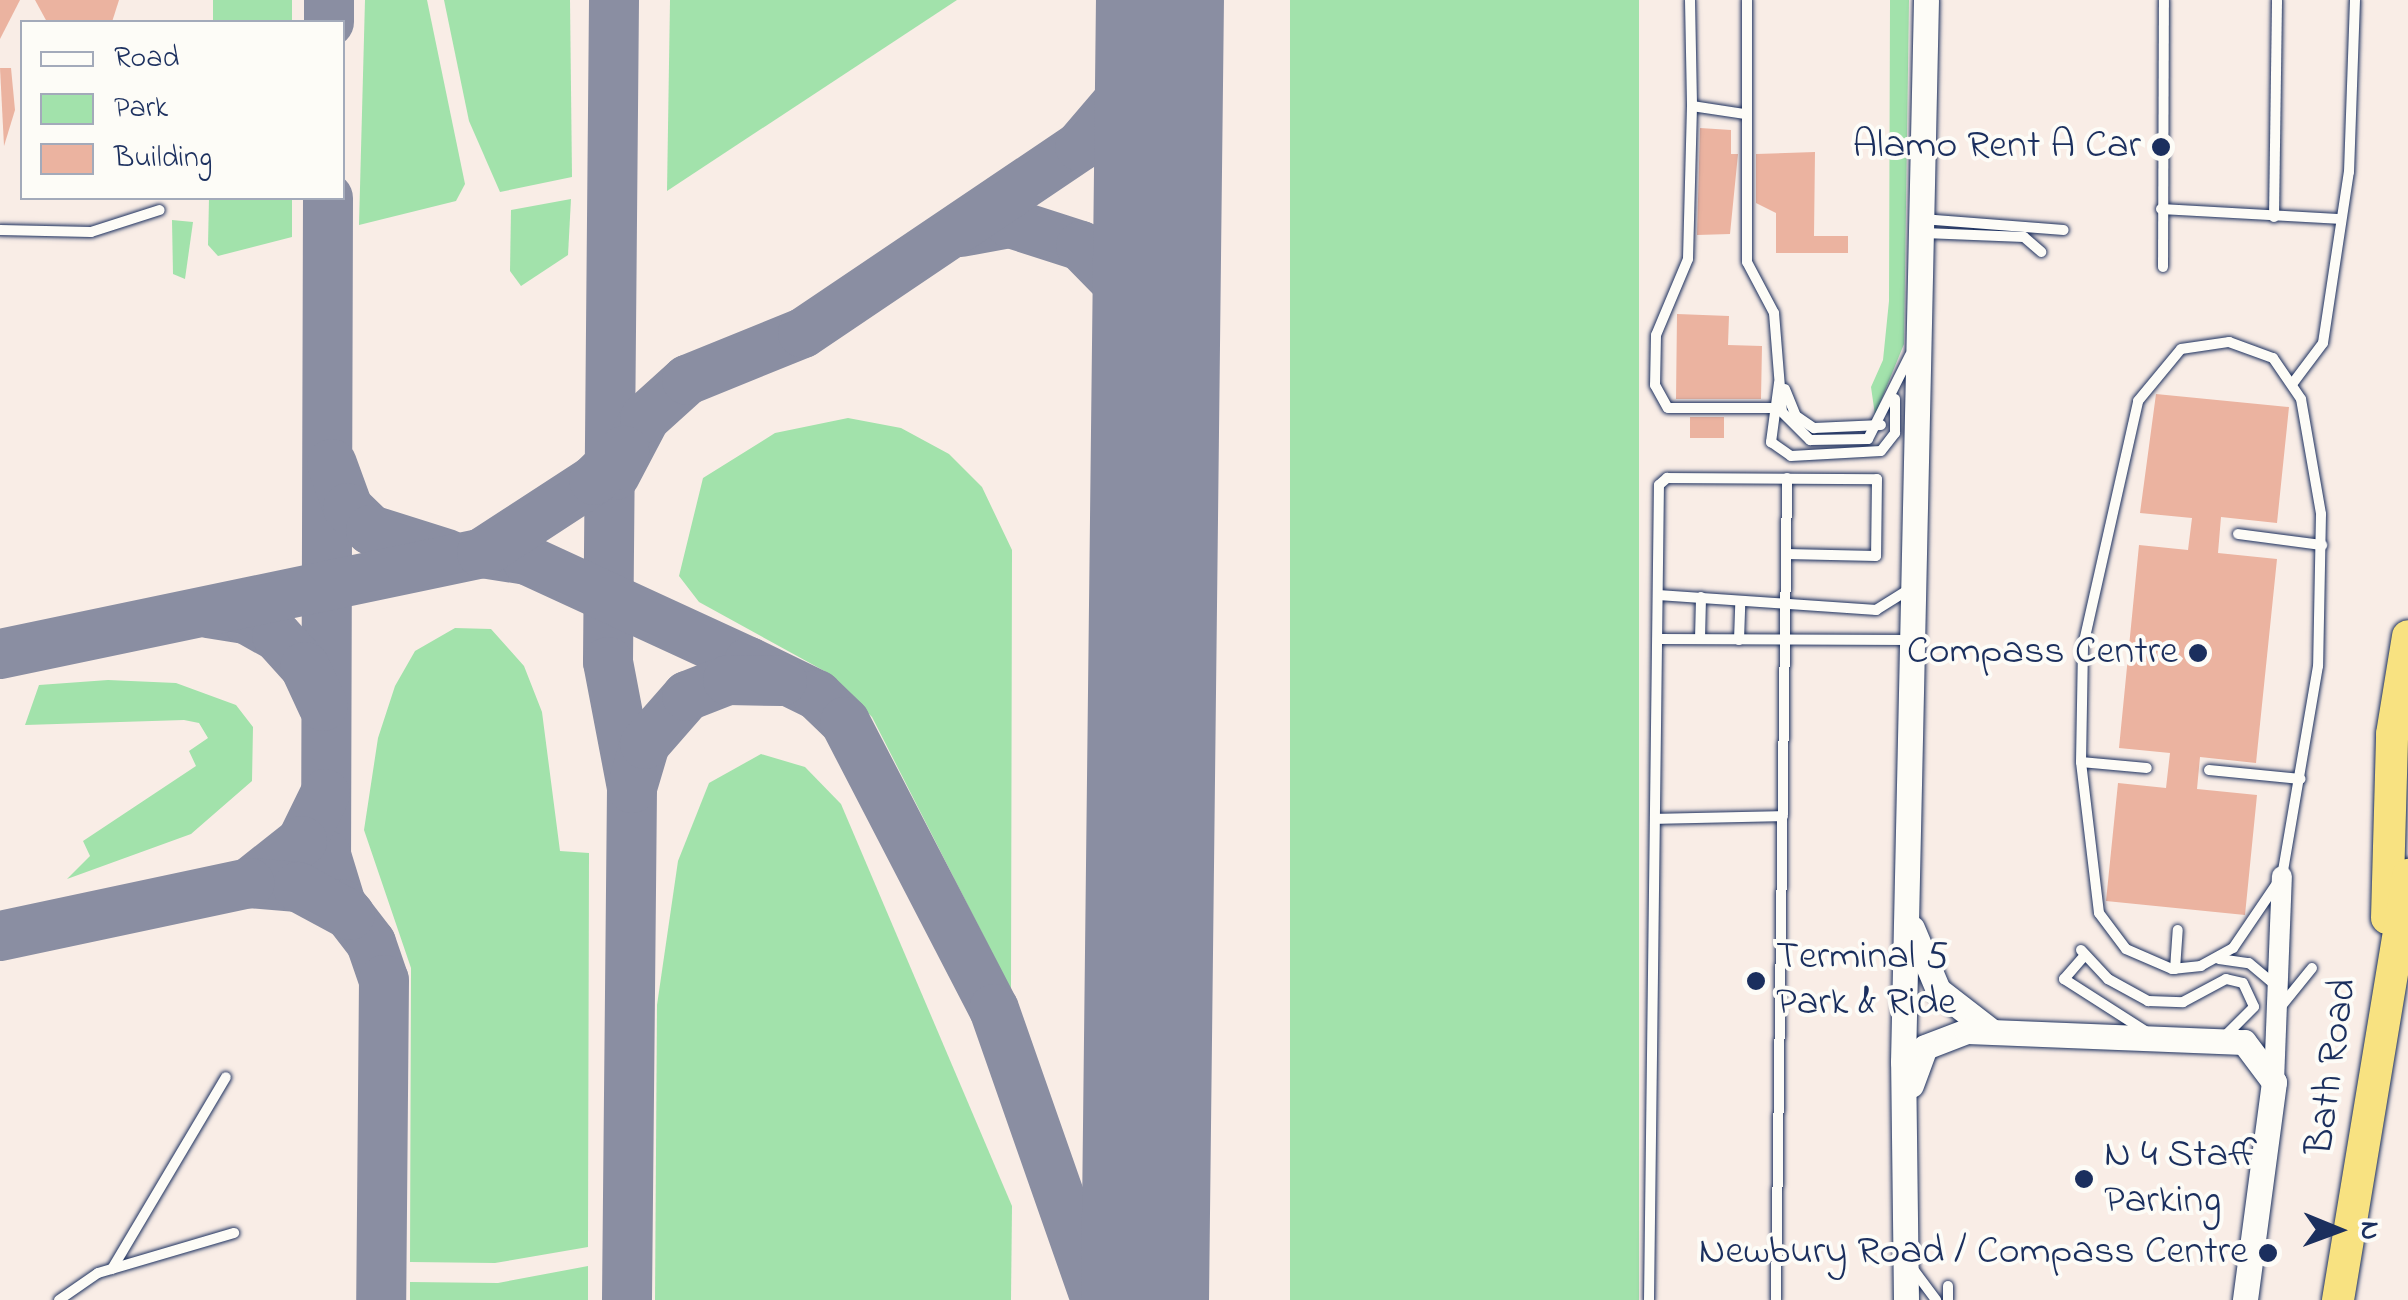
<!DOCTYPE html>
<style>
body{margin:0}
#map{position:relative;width:2408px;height:1300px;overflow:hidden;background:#f9ede6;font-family:"Indie Flower",sans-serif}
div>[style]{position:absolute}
.green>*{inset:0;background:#a2e2ab;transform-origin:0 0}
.taxiway>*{height:50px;margin:-25px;padding:0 25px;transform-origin:25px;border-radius:25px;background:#8a8ea2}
.runway>*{height:128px;margin:-64px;padding:0 64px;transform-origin:64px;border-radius:64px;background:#8a8ea2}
.building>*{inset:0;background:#ebb3a0;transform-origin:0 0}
.roads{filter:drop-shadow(0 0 2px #1b2f5e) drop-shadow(0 0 2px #1b2f5e)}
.service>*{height:10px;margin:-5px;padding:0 5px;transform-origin:5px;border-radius:5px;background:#fdfcf7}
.minor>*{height:20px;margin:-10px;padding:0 10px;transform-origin:10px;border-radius:10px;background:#fdfcf7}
.tertiary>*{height:25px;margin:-12.5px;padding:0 12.5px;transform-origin:12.5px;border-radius:12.5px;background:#fdfcf7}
.trunk>*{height:32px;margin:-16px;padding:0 16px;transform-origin:16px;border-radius:16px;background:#f8e281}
.dots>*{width:28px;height:28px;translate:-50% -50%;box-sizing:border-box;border:5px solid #fdfcf7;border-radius:50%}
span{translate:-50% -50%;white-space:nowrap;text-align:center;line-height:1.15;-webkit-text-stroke:8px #fdfcf7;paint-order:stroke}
.poi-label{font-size:40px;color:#1b2f5e}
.right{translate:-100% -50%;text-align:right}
.left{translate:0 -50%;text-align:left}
.street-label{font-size:40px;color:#1b2f5e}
.legend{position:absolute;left:20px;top:20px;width:325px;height:180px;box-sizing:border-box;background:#fdfcf7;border:2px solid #a3aaba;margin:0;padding:12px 18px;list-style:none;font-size:30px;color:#1b2f5e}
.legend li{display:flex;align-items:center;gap:20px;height:50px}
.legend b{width:50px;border:2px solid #a3aaba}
.north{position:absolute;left:2288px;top:1180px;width:100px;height:100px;-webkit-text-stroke:8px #fdfcf7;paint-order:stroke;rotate:91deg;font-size:28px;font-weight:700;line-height:40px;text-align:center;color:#1b2f5e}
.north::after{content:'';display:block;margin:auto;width:35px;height:45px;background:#1b2f5e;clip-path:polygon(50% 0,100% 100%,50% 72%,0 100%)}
</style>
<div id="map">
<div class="green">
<div style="left:213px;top:0;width:79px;height:22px"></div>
<div style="clip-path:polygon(365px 0,427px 0,465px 184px,456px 201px,359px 225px)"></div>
<div style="clip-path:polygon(444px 0,570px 0,572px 177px,500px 192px,469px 121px)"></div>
<div style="clip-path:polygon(670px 0,957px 0,667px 191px)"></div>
<div style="left:1290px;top:0;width:349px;height:1300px"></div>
<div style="clip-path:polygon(1890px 0,1909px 0,1904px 344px,1875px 415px,1871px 387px,1883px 360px,1889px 301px)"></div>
<div style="clip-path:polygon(209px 198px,292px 198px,292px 237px,218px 256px,208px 245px)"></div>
<div style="clip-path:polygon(571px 199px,568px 255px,521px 286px,510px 271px,511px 210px)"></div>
<div style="clip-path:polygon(172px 220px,193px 222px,185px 279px,173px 274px)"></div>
<div style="clip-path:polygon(848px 418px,901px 428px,949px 454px,982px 487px,1012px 550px,1011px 990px,872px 717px,828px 673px,699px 602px,679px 576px,703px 478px,775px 433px)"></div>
<div style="clip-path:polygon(455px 628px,491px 629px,524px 666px,542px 712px,560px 851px,589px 853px,588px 1247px,495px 1263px,410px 1262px,411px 968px,364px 830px,378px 738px,395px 686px,415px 651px)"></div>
<div style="clip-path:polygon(108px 680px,176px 683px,236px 705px,253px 727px,252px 781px,191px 834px,67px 879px,90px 856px,83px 841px,196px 766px,189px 751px,208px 738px,199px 723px,184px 720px,25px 725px,39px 685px)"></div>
<div style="clip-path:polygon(761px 754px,805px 767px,841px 804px,1012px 1206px,1011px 1300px,655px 1300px,657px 1005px,678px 861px,709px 783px)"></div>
<div style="clip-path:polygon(588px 1266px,588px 1300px,410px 1300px,410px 1282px,498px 1283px)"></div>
</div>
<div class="taxiway">
<div style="left:614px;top:0;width:662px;rotate:90.52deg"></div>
<div style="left:608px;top:662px;width:128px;rotate:79.2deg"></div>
<div style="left:632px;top:788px;width:512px;rotate:90.56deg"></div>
<div style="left:329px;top:22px;width:22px;rotate:-90deg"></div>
<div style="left:328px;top:198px;width:657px;rotate:90.17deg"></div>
<div style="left:326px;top:855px;width:51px;rotate:73deg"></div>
<div style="left:341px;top:904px;width:49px;rotate:52.4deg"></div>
<div style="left:371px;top:943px;width:39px;rotate:71deg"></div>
<div style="left:384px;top:980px;width:320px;rotate:90.5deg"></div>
<div style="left:961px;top:232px;width:50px;rotate:-10.4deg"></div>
<div style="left:1010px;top:223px;width:75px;rotate:17.9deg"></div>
<div style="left:1081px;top:246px;width:63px;rotate:45.6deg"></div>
<div style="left:1125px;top:291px;width:85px;rotate:68.6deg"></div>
<div style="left:332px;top:464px;width:47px;rotate:70deg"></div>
<div style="left:348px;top:508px;width:32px;rotate:44deg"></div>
<div style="left:371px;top:530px;width:80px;rotate:17.5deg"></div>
<div style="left:615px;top:475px;width:64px;rotate:-62.2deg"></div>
<div style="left:645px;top:418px;width:57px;rotate:-42.1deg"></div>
<div style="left:687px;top:380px;width:125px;rotate:-22.1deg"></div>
<div style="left:803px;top:333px;width:334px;rotate:-34deg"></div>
<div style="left:1080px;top:146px;width:72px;rotate:-49.5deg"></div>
<div style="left:1127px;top:91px;width:96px;rotate:-70.6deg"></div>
<div style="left:482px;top:553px;width:46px;rotate:8.8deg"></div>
<div style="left:527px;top:560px;width:244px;rotate:24.7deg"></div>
<div style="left:749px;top:662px;width:76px;rotate:25.9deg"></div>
<div style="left:817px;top:695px;width:39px;rotate:44deg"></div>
<div style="left:845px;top:722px;width:323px;rotate:62.6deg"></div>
<div style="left:994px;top:1009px;width:308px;rotate:70.7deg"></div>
<div style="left:208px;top:613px;width:38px;rotate:9deg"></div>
<div style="left:246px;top:619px;width:35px;rotate:29deg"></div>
<div style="left:277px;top:636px;width:42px;rotate:47.9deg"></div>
<div style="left:305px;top:667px;width:43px;rotate:65.2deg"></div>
<div style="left:0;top:654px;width:492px;rotate:-11.8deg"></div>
<div style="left:482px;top:553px;width:134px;rotate:-33.1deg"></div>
<div style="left:594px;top:480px;width:42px;rotate:-44deg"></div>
<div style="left:632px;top:788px;width:46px;rotate:-73.5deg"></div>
<div style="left:645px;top:744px;width:64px;rotate:-48.8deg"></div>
<div style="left:687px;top:696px;width:44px;rotate:-21.3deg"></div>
<div style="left:728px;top:680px;width:54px;rotate:1.1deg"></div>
<div style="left:325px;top:794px;width:52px;rotate:116.1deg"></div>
<div style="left:302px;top:841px;width:68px;rotate:141.6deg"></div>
<div style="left:249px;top:883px;width:49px;rotate:4.7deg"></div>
<div style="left:298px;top:887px;width:59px;rotate:28.3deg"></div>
<div style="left:0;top:936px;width:255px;rotate:-12deg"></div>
</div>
<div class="runway">
<div style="left:1145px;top:1300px;width:1300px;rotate:-89.34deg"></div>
</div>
<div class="building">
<div style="clip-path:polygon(0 0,20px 0,0 39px)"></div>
<div style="clip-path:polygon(35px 0,119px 0,112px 22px,47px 22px)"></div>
<div style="clip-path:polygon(0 68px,11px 68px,15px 110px,4px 146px)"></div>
<div style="clip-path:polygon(1700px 128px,1731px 130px,1731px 154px,1738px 154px,1730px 234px,1697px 235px)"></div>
<div style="clip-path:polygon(1815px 152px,1814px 236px,1848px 236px,1848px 253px,1776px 253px,1776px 213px,1756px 203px,1756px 154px)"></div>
<div style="clip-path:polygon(1677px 314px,1729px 316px,1728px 345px,1762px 346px,1761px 399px,1676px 399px)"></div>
<div style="clip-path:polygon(2156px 394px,2289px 407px,2277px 523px,2221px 517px,2218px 553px,2277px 559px,2256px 763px,2200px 757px,2197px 789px,2257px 795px,2245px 915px,2106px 901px,2118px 783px,2166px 788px,2170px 753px,2119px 748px,2139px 545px,2188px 550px,2192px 518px,2140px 513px)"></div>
<div style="left:1690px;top:417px;width:34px;height:21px"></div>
</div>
<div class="roads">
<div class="service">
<div style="left:1690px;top:0;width:106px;rotate:88.9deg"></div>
<div style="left:1692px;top:106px;width:54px;rotate:8.6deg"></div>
<div style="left:1747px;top:0;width:262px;rotate:90deg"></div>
<div style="left:1747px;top:262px;width:58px;rotate:62.1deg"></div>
<div style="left:1774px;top:313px;width:99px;rotate:85.4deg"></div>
<div style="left:1782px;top:412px;width:40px;rotate:45deg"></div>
<div style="left:1810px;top:440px;width:58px;rotate:-1deg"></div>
<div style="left:1868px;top:439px;width:94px;rotate:-63.4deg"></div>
<div style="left:1692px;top:106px;width:153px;rotate:91.5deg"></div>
<div style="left:1688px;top:259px;width:82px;rotate:112.8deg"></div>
<div style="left:1656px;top:335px;width:50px;rotate:91.1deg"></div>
<div style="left:1655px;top:385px;width:26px;rotate:61deg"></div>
<div style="left:1668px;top:408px;width:103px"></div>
<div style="left:2161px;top:209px;width:177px;rotate:3.2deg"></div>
<div style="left:2274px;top:217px;width:217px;rotate:-89.2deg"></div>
<div style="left:1922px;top:219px;width:142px;rotate:4.4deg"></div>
<div style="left:0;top:230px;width:91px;rotate:1.3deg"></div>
<div style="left:91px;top:232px;width:72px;rotate:-17.7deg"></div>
<div style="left:1924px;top:233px;width:100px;rotate:2.3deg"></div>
<div style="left:2024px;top:237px;width:23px;rotate:41deg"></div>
<div style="left:2163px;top:267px;width:267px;rotate:-89.8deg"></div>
<div style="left:2229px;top:342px;width:47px;rotate:20deg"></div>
<div style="left:2273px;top:358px;width:50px;rotate:55.7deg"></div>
<div style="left:2301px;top:399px;width:117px;rotate:80.1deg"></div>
<div style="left:2321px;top:514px;width:152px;rotate:91.1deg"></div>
<div style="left:2318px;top:666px;width:213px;rotate:99.7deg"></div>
<div style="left:2282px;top:876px;width:87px;rotate:124.2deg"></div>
<div style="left:2233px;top:948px;width:37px;rotate:151deg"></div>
<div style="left:2201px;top:966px;width:29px;rotate:174deg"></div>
<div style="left:2172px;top:969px;width:50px;rotate:-156.5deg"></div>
<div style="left:2126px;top:949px;width:45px;rotate:-126.9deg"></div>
<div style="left:2099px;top:913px;width:152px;rotate:-96.8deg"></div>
<div style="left:2081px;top:762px;width:116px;rotate:-89deg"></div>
<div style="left:2083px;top:646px;width:251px;rotate:-77.3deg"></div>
<div style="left:2138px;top:401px;width:67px;rotate:-50.4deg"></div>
<div style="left:2181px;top:349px;width:49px;rotate:-8.3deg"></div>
<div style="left:1779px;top:383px;width:60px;rotate:97.7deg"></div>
<div style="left:1771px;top:442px;width:24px;rotate:35deg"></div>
<div style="left:1791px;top:456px;width:90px;rotate:-3.2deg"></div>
<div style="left:1881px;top:451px;width:23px;rotate:-52deg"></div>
<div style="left:1895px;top:433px;width:34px;rotate:-90deg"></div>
<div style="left:2293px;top:383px;width:50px;rotate:-53.1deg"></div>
<div style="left:2323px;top:343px;width:173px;rotate:-81.4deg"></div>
<div style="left:2349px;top:172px;width:172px;rotate:-88deg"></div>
<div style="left:1785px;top:389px;width:29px;rotate:68deg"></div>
<div style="left:1796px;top:416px;width:22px;rotate:34deg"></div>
<div style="left:1814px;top:428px;width:67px;rotate:-2.6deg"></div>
<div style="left:2238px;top:534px;width:85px;rotate:7.5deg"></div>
<div style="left:1658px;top:595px;width:219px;rotate:3.9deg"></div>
<div style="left:1876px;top:610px;width:40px;rotate:-32deg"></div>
<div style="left:1658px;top:639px;width:253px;rotate:0.2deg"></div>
<div style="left:1700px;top:639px;width:42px;rotate:-88.6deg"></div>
<div style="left:1739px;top:640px;width:37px;rotate:-88deg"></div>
<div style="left:2081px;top:762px;width:66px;rotate:5.2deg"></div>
<div style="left:2209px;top:770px;width:92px;rotate:5.6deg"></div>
<div style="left:1655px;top:819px;width:128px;rotate:-1.3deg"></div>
<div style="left:2081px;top:950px;width:40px;rotate:47deg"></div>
<div style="left:2108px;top:979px;width:46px;rotate:28.8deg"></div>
<div style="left:2148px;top:1001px;width:35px;rotate:2deg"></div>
<div style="left:2183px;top:1002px;width:49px;rotate:-28.1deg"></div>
<div style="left:2226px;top:979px;width:17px;rotate:13deg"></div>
<div style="left:2243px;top:983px;width:26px;rotate:65deg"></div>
<div style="left:2254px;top:1007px;width:38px;rotate:135deg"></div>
<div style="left:2085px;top:955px;width:32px;rotate:131deg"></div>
<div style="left:2064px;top:979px;width:102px;rotate:32.6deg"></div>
<div style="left:2219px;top:959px;width:30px;rotate:8deg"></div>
<div style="left:2249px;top:963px;width:33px;rotate:40deg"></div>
<div style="left:2175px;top:969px;width:39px;rotate:-86deg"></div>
<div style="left:2278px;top:1010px;width:54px;rotate:-51deg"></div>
<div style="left:1910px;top:1265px;width:44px;rotate:53.4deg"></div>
<div style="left:112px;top:1269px;width:223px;rotate:-59.3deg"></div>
<div style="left:59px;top:1300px;width:47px;rotate:-34.7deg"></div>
<div style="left:98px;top:1273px;width:142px;rotate:-16.4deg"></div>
<div style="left:1649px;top:1300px;width:815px;rotate:-89.3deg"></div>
<div style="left:1659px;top:485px;width:11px;rotate:-41deg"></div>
<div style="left:1667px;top:478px;width:210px;rotate:0.3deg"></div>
<div style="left:1877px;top:479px;width:77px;rotate:90.7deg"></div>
<div style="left:1876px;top:556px;width:90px;rotate:-178.7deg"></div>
<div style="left:1776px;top:1300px;width:822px;rotate:-89.23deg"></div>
<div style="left:1948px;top:1300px;width:14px;rotate:-90deg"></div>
</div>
<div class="minor">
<div style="left:2274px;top:1082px;width:206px;rotate:-87.8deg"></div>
</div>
<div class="tertiary">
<div style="left:1912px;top:928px;width:67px;rotate:67.2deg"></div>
<div style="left:1938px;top:990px;width:67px;rotate:37.7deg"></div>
<div style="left:1911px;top:1085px;width:40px;rotate:-69.8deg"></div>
<div style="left:1925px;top:1047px;width:45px;rotate:-20.9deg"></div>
<div style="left:1967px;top:1031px;width:277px;rotate:2.3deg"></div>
<div style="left:2244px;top:1042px;width:50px;rotate:53.1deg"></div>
<div style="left:2274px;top:1082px;width:220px;rotate:97.6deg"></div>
<div style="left:1906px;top:1300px;width:238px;rotate:-90.7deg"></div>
<div style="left:1903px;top:1062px;width:1062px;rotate:-88.76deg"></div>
</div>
<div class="trunk">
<div style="left:2387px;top:918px;width:184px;rotate:-88.4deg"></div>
<div style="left:2392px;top:734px;width:99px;rotate:-80.7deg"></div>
<div style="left:2338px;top:1300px;width:431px;rotate:-80.6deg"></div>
</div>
</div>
<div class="dots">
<div style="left:2161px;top:147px;background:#1b2f5e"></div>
<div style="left:2198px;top:653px;background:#1b2f5e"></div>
<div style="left:1756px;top:981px;background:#1b2f5e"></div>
<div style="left:2084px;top:1179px;background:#1b2f5e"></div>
<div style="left:2268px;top:1253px;background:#1b2f5e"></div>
</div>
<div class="poi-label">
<span class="right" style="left:2141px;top:147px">Alamo Rent A Car</span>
<span class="right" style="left:2178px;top:653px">Compass Centre</span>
<span class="left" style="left:1776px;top:981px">Terminal 5<br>Park &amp; Ride</span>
<span class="left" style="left:2104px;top:1179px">N 4 Staff<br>Parking</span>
<span class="right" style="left:2248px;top:1253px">Newbury Road / Compass Centre</span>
</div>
<div class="street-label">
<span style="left:2333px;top:1067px;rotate:-82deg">Bath Road</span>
</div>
<ul class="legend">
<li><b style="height:12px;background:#fdfcf7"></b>Road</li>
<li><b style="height:28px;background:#a2e2ab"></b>Park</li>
<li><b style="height:28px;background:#ebb3a0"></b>Building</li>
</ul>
<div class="north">N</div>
</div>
